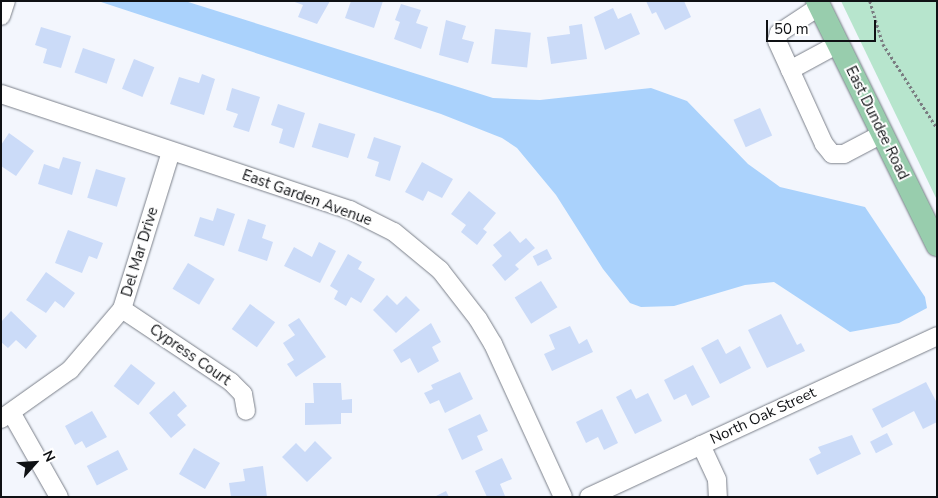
<!DOCTYPE html>
<style>
body{margin:0}
#map{position:relative;width:938px;height:498px;overflow:hidden;background:#f3f6fd;font-family:"Nunito Sans",sans-serif}
div>[style]{position:absolute}
.green>*{inset:0;background:#b7e5cd}
.water>*{inset:0;background:#aad2fc}
.building>*{inset:0;background:#cbdbf8;transform-origin:0 0}
.path>*{height:2.5px;margin-top:-1.25px;transform-origin:0;background:repeating-linear-gradient(90deg,#7a7c81 0 2.5px,transparent 0 5px)}
.roads{filter:drop-shadow(0 0 1px #7b808a) drop-shadow(0 0 1px #7b808a)}
.minor>*{height:18px;margin:-9px;padding:0 9px;transform-origin:9px;border-radius:9px;background:#fff}
.major>*{height:22px;margin:-11px;padding:0 11px;transform-origin:11px;border-radius:11px;background:#98cdad}
span{translate:-50% -50%;white-space:nowrap;text-align:center;line-height:1.15;-webkit-text-stroke:4px #fff;paint-order:stroke}
.street-label{font-size:15px;color:#0f1114}
.frame{position:absolute;inset:0;border:2px solid #0f1114;pointer-events:none}
.north{position:absolute;left:10px;top:438px;width:50px;height:50px;-webkit-text-stroke:4px #fff;paint-order:stroke;rotate:64deg;font-size:14px;font-weight:700;line-height:20px;text-align:center;color:#0f1114}
.north::after{content:'';display:block;margin:auto;width:18px;height:22px;background:#0f1114;clip-path:polygon(50% 0,100% 100%,50% 72%,0 100%)}
.scale{position:absolute;left:766px;top:20px;width:110px;height:22px;box-sizing:border-box;border:2px solid #0f1114;border-top:0;padding-left:6px;font-size:15px;line-height:18px;white-space:nowrap;color:#0f1114;-webkit-text-stroke:4px #fff;paint-order:stroke}
</style>
<div id="map">
<div class="green">
<div style="clip-path:polygon(841px 1px,937px 1px,937px 200px)"></div>
</div>
<div class="water">
<div style="clip-path:polygon(98px 1px,185px 1px,493px 98px,540px 100px,651px 88px,687px 101px,748px 164px,780px 187px,865px 207px,925px 297px,927px 308px,899px 323px,850px 332px,774px 282px,745px 285px,674px 306px,641px 307px,630px 303px,603px 269px,556px 195px,517px 148px,502px 138px,441px 114px)"></div>
</div>
<div class="building">
<div style="clip-path:polygon(292px 1px,330px 1px,317px 24px,298px 17px,303px 5px)"></div>
<div style="clip-path:polygon(351px 1px,383px 1px,374px 28px,345px 18px)"></div>
<div style="clip-path:polygon(646px 1px,684px 1px,691px 17px,665px 30px,656px 12px,652px 14px)"></div>
<div style="clip-path:polygon(401px 4px,421px 10px,416px 23px,428px 27px,421px 49px,394px 39px,400px 22px,395px 20px)"></div>
<div style="clip-path:polygon(613px 8px,618px 19px,631px 13px,640px 34px,605px 50px,594px 17px)"></div>
<div style="clip-path:polygon(446px 20px,466px 26px,462px 39px,474px 42px,468px 63px,439px 55px)"></div>
<div style="clip-path:polygon(582px 24px,587px 59px,551px 64px,547px 37px,570px 34px,569px 26px)"></div>
<div style="clip-path:polygon(41px 27px,71px 36px,61px 68px,43px 63px,47px 49px,35px 45px)"></div>
<div style="left:495px;top:29px;width:36px;height:35px;rotate:6deg"></div>
<div style="left:83px;top:48px;width:34px;height:26px;rotate:19deg"></div>
<div style="left:134px;top:59px;width:22px;height:32px;rotate:22deg"></div>
<div style="clip-path:polygon(202px 74px,215px 79px,204px 115px,170px 104px,179px 77px,199px 83px)"></div>
<div style="clip-path:polygon(232px 88px,260px 97px,249px 132px,233px 127px,238px 114px,226px 110px)"></div>
<div style="clip-path:polygon(278px 104px,305px 113px,294px 148px,279px 143px,283px 129px,271px 125px)"></div>
<div style="left:760px;top:108px;width:30px;height:29px;rotate:66deg"></div>
<div style="left:319px;top:123px;width:38px;height:25px;rotate:17deg"></div>
<div style="clip-path:polygon(9px 133px,34px 151px,16px 176px,1px 166px,1px 145px)"></div>
<div style="clip-path:polygon(374px 137px,401px 146px,390px 181px,375px 176px,379px 162px,367px 158px)"></div>
<div style="clip-path:polygon(63px 157px,81px 162px,72px 195px,38px 184px,44px 164px,59px 169px)"></div>
<div style="clip-path:polygon(422px 162px,453px 179px,442px 198px,428px 191px,423px 201px,405px 192px)"></div>
<div style="left:96px;top:169px;width:31px;height:30px;rotate:17deg"></div>
<div style="clip-path:polygon(469px 191px,496px 213px,483px 229px,487px 232px,477px 245px,461px 232px,466px 225px,451px 214px)"></div>
<div style="clip-path:polygon(217px 208px,235px 214px,224px 246px,194px 236px,200px 217px,213px 221px)"></div>
<div style="clip-path:polygon(248px 219px,266px 225px,262px 238px,273px 242px,267px 261px,238px 251px)"></div>
<div style="clip-path:polygon(68px 230px,103px 243px,97px 259px,89px 256px,82px 273px,55px 263px)"></div>
<div style="clip-path:polygon(510px 231px,520px 243px,526px 238px,535px 248px,515px 265px,519px 269px,505px 281px,492px 265px,502px 256px,493px 245px)"></div>
<div style="clip-path:polygon(319px 242px,336px 251px,320px 283px,284px 266px,294px 247px,312px 257px)"></div>
<div style="left:547px;top:249px;width:11px;height:16px;rotate:63deg"></div>
<div style="clip-path:polygon(348px 254px,362px 262px,358px 269px,375px 279px,361px 303px,351px 297px,346px 306px,334px 299px,338px 291px,330px 286px)"></div>
<div style="left:188px;top:263px;width:31px;height:30px;rotate:31deg"></div>
<div style="clip-path:polygon(46px 272px,75px 293px,64px 308px,55px 301px,46px 313px,26px 300px)"></div>
<div style="left:541px;top:281px;width:31px;height:31px;rotate:58deg"></div>
<div style="clip-path:polygon(387px 295px,397px 305px,406px 296px,420px 310px,396px 333px,373px 310px)"></div>
<div style="left:250px;top:304px;width:31px;height:31px;rotate:36deg"></div>
<div style="clip-path:polygon(11px 311px,37px 336px,26px 349px,16px 340px,8px 348px,1px 342px,1px 322px)"></div>
<div style="clip-path:polygon(781px 314px,797px 345px,801px 343px,805px 351px,767px 368px,748px 330px)"></div>
<div style="clip-path:polygon(299px 318px,326px 357px,296px 377px,287px 364px,294px 360px,283px 343px,295px 335px,288px 325px)"></div>
<div style="clip-path:polygon(431px 323px,441px 342px,432px 347px,439px 361px,418px 373px,410px 358px,401px 363px,393px 350px)"></div>
<div style="clip-path:polygon(570px 326px,579px 344px,587px 339px,593px 352px,552px 371px,544px 354px,555px 349px,549px 335px)"></div>
<div style="clip-path:polygon(718px 339px,726px 354px,740px 346px,751px 368px,720px 384px,701px 348px)"></div>
<div style="left:131px;top:364px;width:31px;height:28px;rotate:38deg"></div>
<div style="clip-path:polygon(693px 365px,710px 397px,692px 406px,686px 394px,674px 400px,664px 380px)"></div>
<div style="clip-path:polygon(460px 372px,473px 399px,445px 413px,439px 400px,430px 404px,424px 393px,433px 389px,431px 385px)"></div>
<div style="clip-path:polygon(926px 382px,937px 403px,937px 422px,923px 429px,914px 411px,882px 428px,872px 409px)"></div>
<div style="clip-path:polygon(313px 383px,341px 383px,342px 400px,352px 399px,352px 413px,341px 413px,341px 424px,305px 425px,305px 403px,314px 403px)"></div>
<div style="clip-path:polygon(631px 389px,636px 399px,648px 393px,662px 421px,635px 434px,616px 397px)"></div>
<div style="clip-path:polygon(174px 391px,187px 406px,177px 415px,186px 425px,171px 438px,149px 413px)"></div>
<div style="clip-path:polygon(602px 409px,618px 443px,604px 450px,598px 437px,586px 443px,576px 422px)"></div>
<div style="clip-path:polygon(92px 411px,107px 437px,86px 448px,82px 441px,75px 445px,65px 426px)"></div>
<div style="clip-path:polygon(480px 414px,488px 431px,477px 436px,483px 450px,462px 460px,448px 429px)"></div>
<div style="left:887px;top:433px;width:13px;height:19px;rotate:63deg"></div>
<div style="clip-path:polygon(852px 435px,861px 454px,817px 475px,809px 459px,821px 453px,818px 447px)"></div>
<div style="clip-path:polygon(315px 441px,332px 458px,307px 482px,282px 457px,296px 443px,305px 452px)"></div>
<div style="left:194px;top:448px;width:30px;height:30px;rotate:30deg"></div>
<div style="left:118px;top:450px;width:22px;height:35px;rotate:63deg"></div>
<div style="clip-path:polygon(502px 458px,512px 479px,500px 484px,505px 496px,487px 497px,475px 471px)"></div>
<div style="clip-path:polygon(263px 466px,267px 497px,231px 497px,229px 483px,245px 481px,243px 469px)"></div>
<div style="clip-path:polygon(446px 491px,449px 497px,434px 497px)"></div>
</div>
<div class="path">
<div style="left:870px;top:1px;width:45px;rotate:73.2deg"></div>
<div style="left:883px;top:44px;width:100px;rotate:57.3deg"></div>
</div>
<div class="roads">
<div class="minor">
<div style="left:820px;top:6px;width:49px;rotate:146.6deg"></div>
<div style="left:779px;top:33px;width:8px;rotate:104deg"></div>
<div style="left:777px;top:41px;width:113px;rotate:65.5deg"></div>
<div style="left:824px;top:144px;width:13px;rotate:51deg"></div>
<div style="left:832px;top:154px;width:12px"></div>
<div style="left:844px;top:154px;width:43px;rotate:-27.8deg"></div>
<div style="left:1px;top:16px;width:16px;rotate:-72deg"></div>
<div style="left:790px;top:70px;width:55px;rotate:-28.4deg"></div>
<div style="left:1px;top:94px;width:368px;rotate:18.4deg"></div>
<div style="left:350px;top:210px;width:49px;rotate:26.6deg"></div>
<div style="left:394px;top:232px;width:60px;rotate:39.6deg"></div>
<div style="left:440px;top:270px;width:62px;rotate:52.2deg"></div>
<div style="left:478px;top:319px;width:29px;rotate:59deg"></div>
<div style="left:493px;top:344px;width:168px;rotate:65.4deg"></div>
<div style="left:122px;top:309px;width:131px;rotate:33.8deg"></div>
<div style="left:231px;top:382px;width:17px;rotate:45deg"></div>
<div style="left:243px;top:394px;width:17px;rotate:80deg"></div>
<div style="left:12px;top:414px;width:95px;rotate:60.5deg"></div>
<div style="left:1px;top:419px;width:85px;rotate:-35.4deg"></div>
<div style="left:70px;top:370px;width:80px;rotate:-49.6deg"></div>
<div style="left:122px;top:309px;width:164px;rotate:-72.7deg"></div>
<div style="left:701px;top:445px;width:38px;rotate:65deg"></div>
<div style="left:717px;top:480px;width:17px;rotate:87deg"></div>
<div style="left:589px;top:497px;width:383px;rotate:-24.8deg"></div>
</div>
<div class="major">
<div style="left:817px;top:1px;width:272px;rotate:63.8deg"></div>
</div>
</div>
<div class="street-label">
<span style="left:877px;top:123px;rotate:64deg">East Dundee Road</span>
<span style="left:307px;top:198px;rotate:20deg">East Garden Avenue</span>
<span style="left:140px;top:252px;rotate:-73deg">Del Mar Drive</span>
<span style="left:190px;top:355px;rotate:35deg">Cypress Court</span>
<span style="left:763px;top:416px;rotate:-25deg">North Oak Street</span>
</div>
<div class="frame"></div>
<div class="north">N</div>
<div class="scale">50 m</div>
</div>
